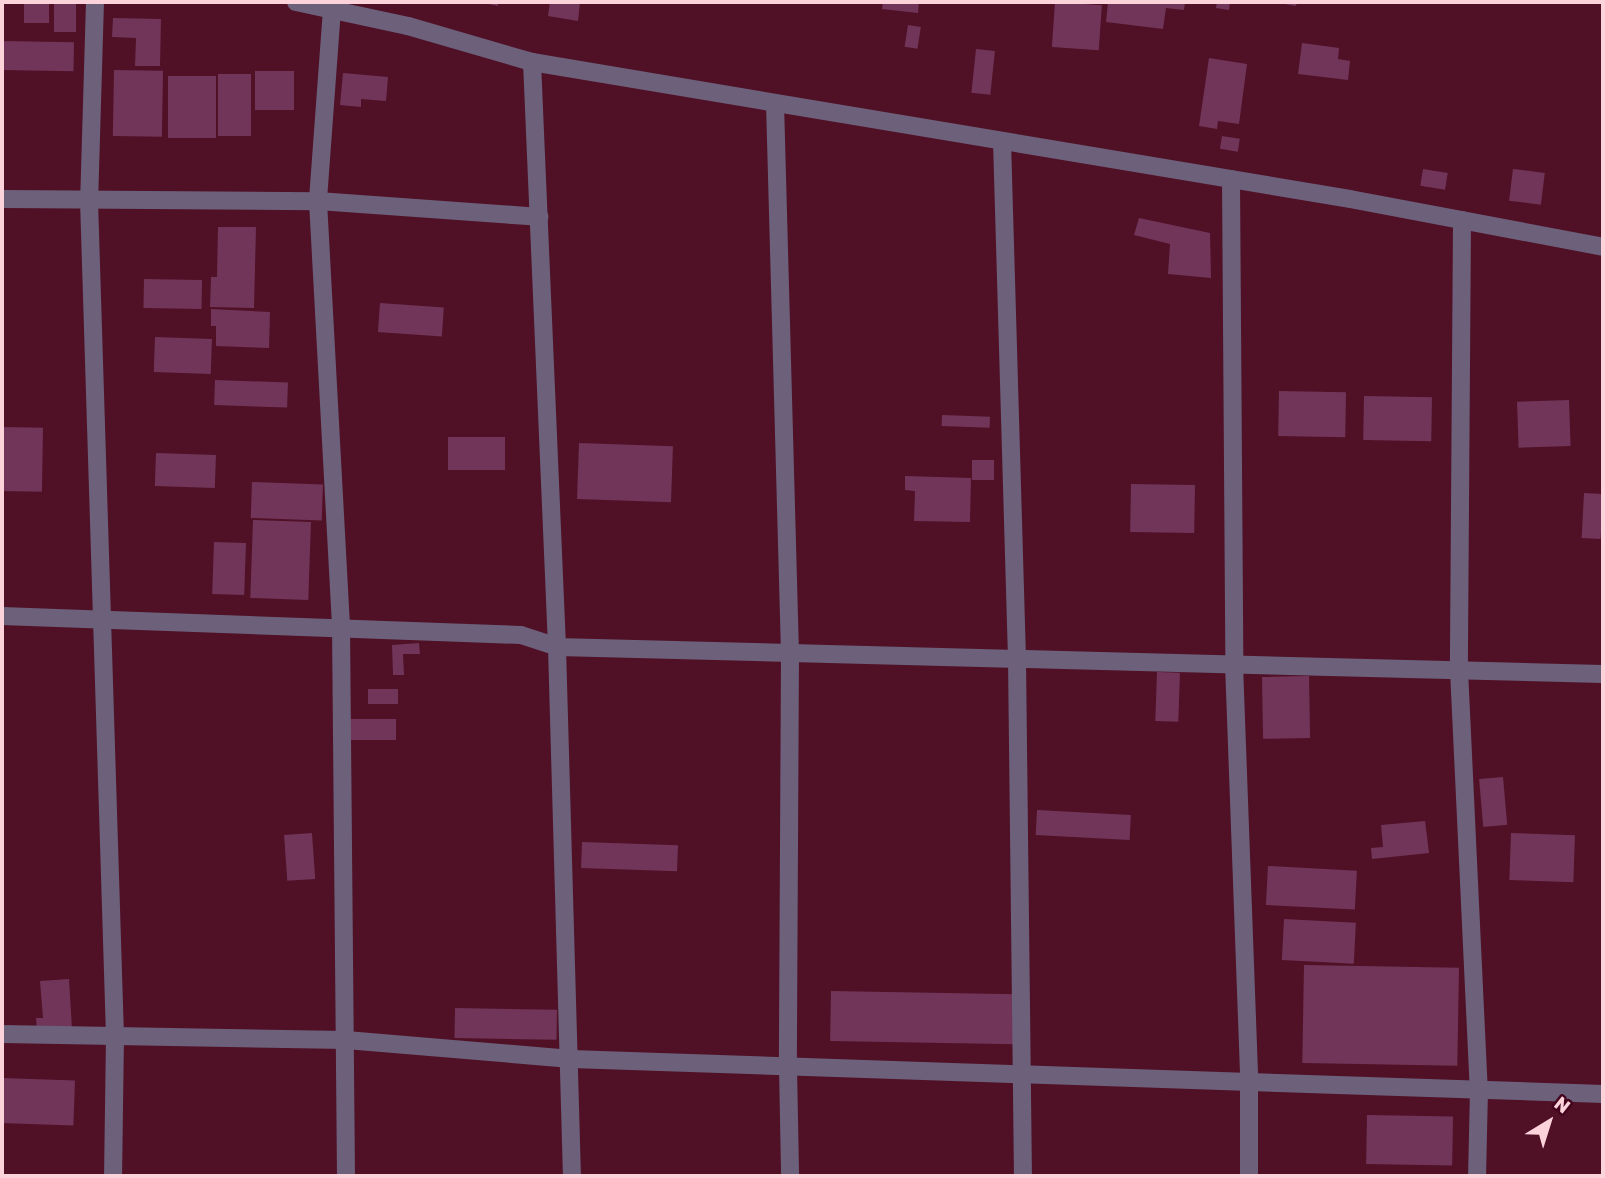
<!DOCTYPE html>
<style>
body{margin:0}
#map{position:relative;width:1605px;height:1178px;overflow:hidden;background:#501026;font-family:Rubik,sans-serif}
div>[style]{position:absolute}
.building>*{inset:0;background:#703559;transform-origin:0 0}
.minor>*{height:18px;margin:-9px;padding:0 9px;transform-origin:9px;border-radius:9px;background:#6c607b}
span{translate:-50% -50%;white-space:nowrap;text-align:center;line-height:1.15;-webkit-text-stroke:5px #44041d;paint-order:stroke}
.frame{position:absolute;inset:0;border:4px solid #fcd3db;pointer-events:none}
.north{position:absolute;left:1514px;top:1087px;width:70px;height:70px;-webkit-text-stroke:5px #44041d;paint-order:stroke;rotate:38deg;font-size:19px;font-weight:700;line-height:28px;text-align:center;color:#fcd3db}
.north::after{content:'';display:block;margin:auto;width:24px;height:32px;background:#fcd3db;clip-path:polygon(50% 0,100% 100%,50% 72%,0 100%)}
</style>
<div id="map">
<div class="building">
<div style="left:24px;top:2px;width:25px;height:21px"></div>
<div style="left:54px;top:2px;width:22px;height:30px"></div>
<div style="clip-path:polygon(479px 2px,498px 2px,498px 6px)"></div>
<div style="clip-path:polygon(550px 2px,580px 2px,578px 21px,548px 16px)"></div>
<div style="clip-path:polygon(883px 2px,919px 2px,918px 13px,882px 9px)"></div>
<div style="left:1055px;top:2px;width:47px;height:45px;rotate:4deg"></div>
<div style="clip-path:polygon(1108px 2px,1185px 2px,1184px 10px,1166px 8px,1163px 29px,1106px 22px)"></div>
<div style="clip-path:polygon(1217px 2px,1230px 2px,1229px 10px,1216px 8px)"></div>
<div style="clip-path:polygon(1273px 2px,1297px 2px,1296px 6px)"></div>
<div style="clip-path:polygon(113px 18px,161px 19px,160px 66px,135px 66px,136px 38px,112px 37px)"></div>
<div style="left:908px;top:25px;width:13px;height:22px;rotate:9deg"></div>
<div style="left:2px;top:41px;width:72px;height:29px;rotate:1deg"></div>
<div style="clip-path:polygon(1302px 43px,1339px 48px,1338px 59px,1350px 61px,1348px 80px,1298px 74px)"></div>
<div style="left:976px;top:49px;width:19px;height:44px;rotate:6deg"></div>
<div style="clip-path:polygon(1209px 58px,1247px 64px,1239px 124px,1218px 121px,1217px 129px,1199px 126px)"></div>
<div style="left:114px;top:70px;width:49px;height:66px;rotate:1deg"></div>
<div style="left:255px;top:71px;width:39px;height:39px"></div>
<div style="clip-path:polygon(343px 73px,388px 77px,386px 101px,361px 99px,361px 107px,340px 105px)"></div>
<div style="left:218px;top:74px;width:33px;height:62px"></div>
<div style="left:216px;top:76px;width:62px;height:48px;rotate:90deg"></div>
<div style="left:1222px;top:136px;width:18px;height:13px;rotate:9deg"></div>
<div style="left:1423px;top:169px;width:25px;height:17px;rotate:9deg"></div>
<div style="left:1513px;top:169px;width:32px;height:32px;rotate:7deg"></div>
<div style="clip-path:polygon(1139px 218px,1210px 233px,1211px 278px,1168px 274px,1170px 244px,1134px 235px)"></div>
<div style="clip-path:polygon(218px 227px,256px 227px,254px 308px,210px 307px,211px 277px,217px 277px)"></div>
<div style="left:144px;top:279px;width:58px;height:29px;rotate:1deg"></div>
<div style="left:380px;top:303px;width:64px;height:29px;rotate:4deg"></div>
<div style="clip-path:polygon(211px 309px,270px 312px,269px 348px,216px 346px,216px 326px,211px 326px)"></div>
<div style="left:155px;top:337px;width:57px;height:35px;rotate:2deg"></div>
<div style="left:215px;top:380px;width:73px;height:25px;rotate:2deg"></div>
<div style="left:1279px;top:391px;width:67px;height:45px;rotate:1deg"></div>
<div style="left:1364px;top:396px;width:68px;height:44px;rotate:1deg"></div>
<div style="left:1569px;top:400px;width:46px;height:52px;rotate:88deg"></div>
<div style="left:942px;top:415px;width:48px;height:11px;rotate:2deg"></div>
<div style="left:2px;top:427px;width:41px;height:64px;rotate:1deg"></div>
<div style="left:448px;top:437px;width:57px;height:33px"></div>
<div style="left:579px;top:443px;width:94px;height:56px;rotate:2deg"></div>
<div style="left:156px;top:453px;width:60px;height:33px;rotate:2deg"></div>
<div style="left:972px;top:460px;width:22px;height:20px"></div>
<div style="clip-path:polygon(905px 476px,971px 478px,970px 522px,914px 521px,915px 491px,905px 490px)"></div>
<div style="left:252px;top:482px;width:71px;height:36px;rotate:2deg"></div>
<div style="left:1131px;top:484px;width:64px;height:48px;rotate:1deg"></div>
<div style="left:1584px;top:493px;width:19px;height:45px;rotate:3deg"></div>
<div style="left:253px;top:520px;width:58px;height:78px;rotate:2deg"></div>
<div style="left:214px;top:542px;width:32px;height:52px;rotate:2deg"></div>
<div style="clip-path:polygon(419px 643px,420px 654px,403px 654px,404px 675px,393px 675px,392px 645px)"></div>
<div style="left:1157px;top:672px;width:23px;height:49px;rotate:2deg"></div>
<div style="left:1309px;top:676px;width:62px;height:47px;rotate:89deg"></div>
<div style="left:368px;top:689px;width:30px;height:15px"></div>
<div style="left:349px;top:719px;width:47px;height:21px"></div>
<div style="left:1503px;top:777px;width:48px;height:24px;rotate:85deg"></div>
<div style="left:1037px;top:810px;width:94px;height:25px;rotate:3deg"></div>
<div style="clip-path:polygon(1425px 821px,1429px 853px,1372px 859px,1371px 848px,1383px 847px,1381px 825px)"></div>
<div style="left:312px;top:833px;width:46px;height:28px;rotate:86deg"></div>
<div style="left:1511px;top:833px;width:64px;height:47px;rotate:2deg"></div>
<div style="left:582px;top:842px;width:96px;height:26px;rotate:2deg"></div>
<div style="left:1268px;top:866px;width:89px;height:39px;rotate:3deg"></div>
<div style="left:1284px;top:919px;width:72px;height:41px;rotate:3deg"></div>
<div style="left:1304px;top:965px;width:155px;height:98px;rotate:1deg"></div>
<div style="clip-path:polygon(69px 979px,72px 1029px,37px 1031px,36px 1018px,43px 1018px,40px 981px)"></div>
<div style="left:831px;top:991px;width:186px;height:50px;rotate:1deg"></div>
<div style="left:455px;top:1008px;width:102px;height:30px;rotate:1deg"></div>
<div style="left:2px;top:1078px;width:73px;height:45px;rotate:2deg"></div>
<div style="left:1367px;top:1115px;width:86px;height:49px;rotate:1deg"></div>
</div>
<div class="minor">
<div style="left:95px;top:2px;width:198px;rotate:91.7deg"></div>
<div style="left:89px;top:200px;width:836px;rotate:88.22deg"></div>
<div style="left:115px;top:1036px;width:140px;rotate:90.8deg"></div>
<div style="left:296px;top:2px;width:115px;rotate:12.1deg"></div>
<div style="left:408px;top:26px;width:129px;rotate:16.2deg"></div>
<div style="left:532px;top:62px;width:829px;rotate:9.51deg"></div>
<div style="left:1350px;top:199px;width:258px;rotate:10.7deg"></div>
<div style="left:332px;top:9px;width:193px;rotate:94.2deg"></div>
<div style="left:318px;top:201px;width:426px;rotate:86.9deg"></div>
<div style="left:341px;top:626px;width:550px;rotate:89.48deg"></div>
<div style="left:532px;top:62px;width:586px;rotate:87.55deg"></div>
<div style="left:557px;top:647px;width:529px;rotate:88.38deg"></div>
<div style="left:775px;top:103px;width:550px;rotate:88.44deg"></div>
<div style="left:790px;top:653px;width:414px;rotate:90.3deg"></div>
<div style="left:788px;top:1067px;width:109px;rotate:88.9deg"></div>
<div style="left:1002px;top:141px;width:518px;rotate:88.34deg"></div>
<div style="left:1017px;top:659px;width:517px;rotate:89.34deg"></div>
<div style="left:1231px;top:179px;width:485px;rotate:89.6deg"></div>
<div style="left:1234px;top:664px;width:418px;rotate:87.9deg"></div>
<div style="left:1249px;top:1082px;width:94px;rotate:90deg"></div>
<div style="left:2px;top:199px;width:316px;rotate:0.4deg"></div>
<div style="left:318px;top:201px;width:222px;rotate:4.1deg"></div>
<div style="left:1462px;top:220px;width:450px;rotate:90.4deg"></div>
<div style="left:1459px;top:670px;width:420px;rotate:87.3deg"></div>
<div style="left:1479px;top:1090px;width:86px;rotate:91.3deg"></div>
<div style="left:2px;top:616px;width:519px;rotate:2.1deg"></div>
<div style="left:521px;top:635px;width:38px;rotate:18deg"></div>
<div style="left:557px;top:647px;width:1046px;rotate:1.48deg"></div>
<div style="left:2px;top:1034px;width:344px;rotate:1deg"></div>
<div style="left:346px;top:1040px;width:226px;rotate:4.8deg"></div>
<div style="left:571px;top:1059px;width:1033px;rotate:1.94deg"></div>
</div>
<div class="frame"></div>
<div class="north">N</div>
</div>
